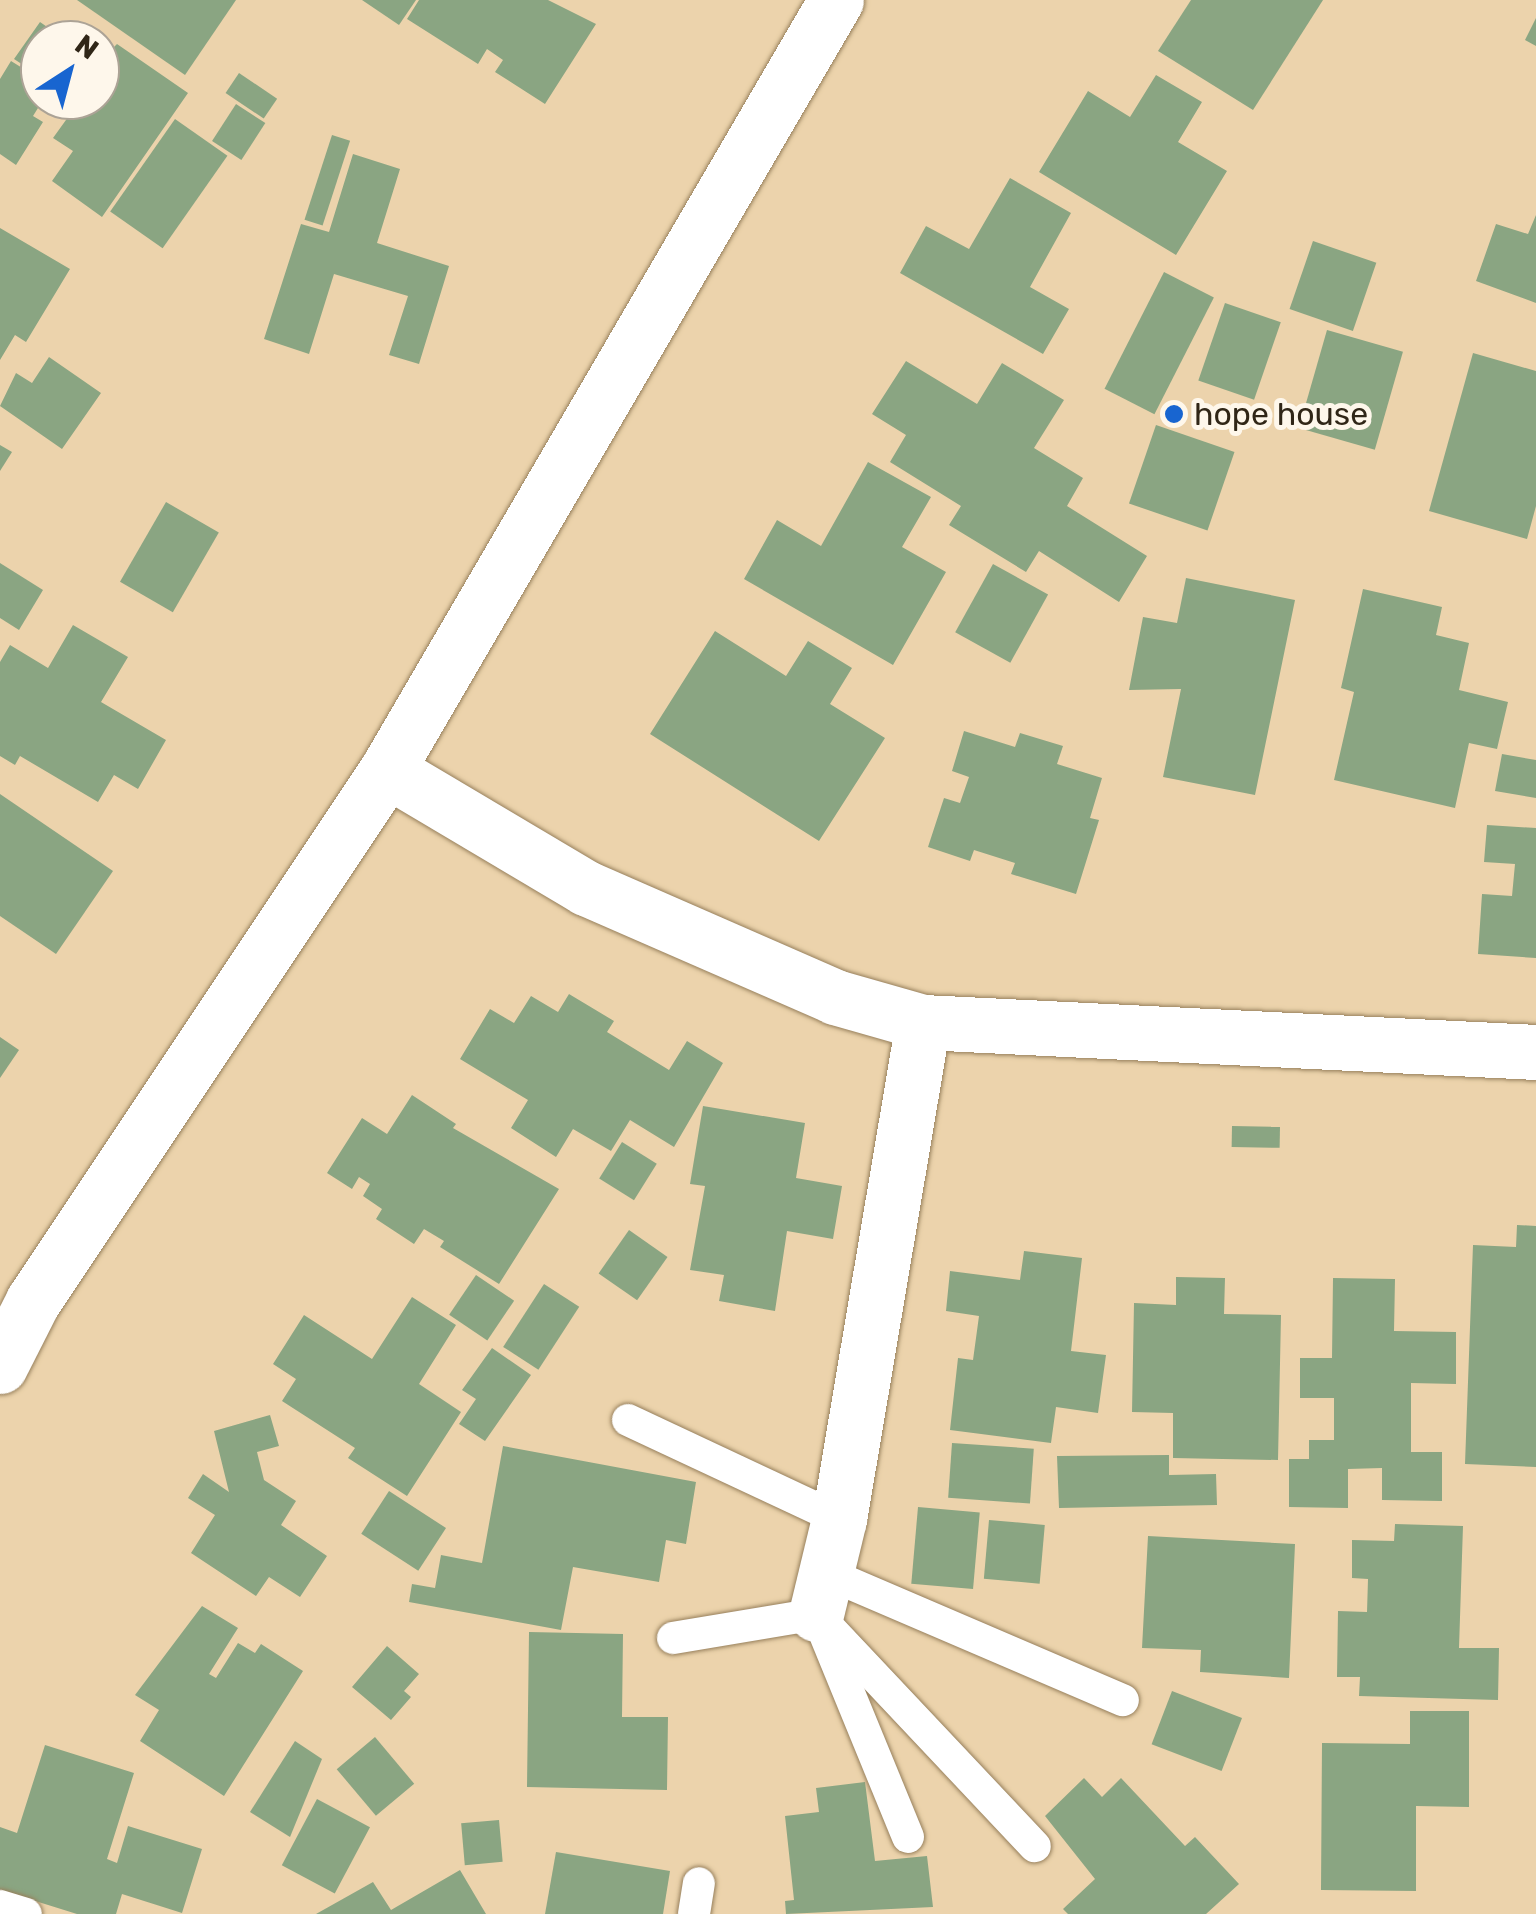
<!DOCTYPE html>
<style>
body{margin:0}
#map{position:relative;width:1536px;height:1914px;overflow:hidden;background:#ecd3ac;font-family:Rubik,sans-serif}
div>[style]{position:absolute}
.building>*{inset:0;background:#8aa582;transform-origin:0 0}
.roads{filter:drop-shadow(0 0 2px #97805c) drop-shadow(0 0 2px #97805c)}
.lane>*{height:32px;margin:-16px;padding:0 16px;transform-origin:16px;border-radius:16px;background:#fff}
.street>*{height:55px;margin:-27.5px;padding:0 27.5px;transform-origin:27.5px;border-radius:27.5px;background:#fff}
.dots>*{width:28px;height:28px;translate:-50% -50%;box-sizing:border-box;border:5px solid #fef7eb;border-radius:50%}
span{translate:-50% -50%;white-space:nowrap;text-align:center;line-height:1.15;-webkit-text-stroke:10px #fef7eb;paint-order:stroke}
.poi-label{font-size:32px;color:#302617}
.left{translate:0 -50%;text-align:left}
.north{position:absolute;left:20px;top:20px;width:100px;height:100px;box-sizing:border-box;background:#fef7eb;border:2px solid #aca396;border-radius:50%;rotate:36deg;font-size:28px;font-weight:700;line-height:40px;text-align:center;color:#302617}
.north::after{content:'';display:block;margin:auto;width:35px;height:45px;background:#1865d0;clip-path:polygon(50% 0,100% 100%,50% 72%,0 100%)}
</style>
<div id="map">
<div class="building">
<div style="clip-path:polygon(77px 0,236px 0,185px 75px)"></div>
<div style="clip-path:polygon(362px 0,416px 0,399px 25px)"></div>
<div style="clip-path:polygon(419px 0,548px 0,596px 24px,545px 104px,495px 72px,503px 60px,487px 49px,478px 64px,407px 19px)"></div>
<div style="clip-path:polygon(1191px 0,1323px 0,1253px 110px,1158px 51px)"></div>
<div style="clip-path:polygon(1536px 18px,1536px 46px,1525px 40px)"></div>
<div style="clip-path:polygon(40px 22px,66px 40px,40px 40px,40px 76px,14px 59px)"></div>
<div style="clip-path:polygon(117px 44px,188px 93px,102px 217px,52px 181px,73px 151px,53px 138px,71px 113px,52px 100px,100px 100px,100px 61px)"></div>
<div style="clip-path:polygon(11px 61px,40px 79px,43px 100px,33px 116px,43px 122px,16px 165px,0 154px,0 79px)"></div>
<div style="left:239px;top:73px;width:46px;height:24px;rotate:34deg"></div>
<div style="clip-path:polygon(1156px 75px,1202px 102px,1178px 142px,1227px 171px,1176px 255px,1039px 172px,1088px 91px,1130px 117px)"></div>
<div style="left:236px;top:104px;width:35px;height:44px;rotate:33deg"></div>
<div style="left:175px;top:119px;width:64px;height:113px;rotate:35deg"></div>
<div style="left:332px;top:135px;width:19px;height:89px;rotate:18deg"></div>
<div style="clip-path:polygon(353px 154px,400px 169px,377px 243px,449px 266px,419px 364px,389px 355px,408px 296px,334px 274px,309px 354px,264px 339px,301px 224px,329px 232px)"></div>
<div style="clip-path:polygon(1010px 178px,1071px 213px,1030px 287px,1069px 309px,1043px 354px,900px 273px,926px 226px,969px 249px)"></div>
<div style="clip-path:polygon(1536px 215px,1536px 303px,1476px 281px,1496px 224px,1528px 234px)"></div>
<div style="clip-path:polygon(0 228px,70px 269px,26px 342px,15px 335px,0 360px)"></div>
<div style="left:1313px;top:241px;width:67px;height:72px;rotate:19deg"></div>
<div style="left:1164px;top:272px;width:56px;height:131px;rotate:27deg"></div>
<div style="left:1225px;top:303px;width:59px;height:82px;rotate:19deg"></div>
<div style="left:1327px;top:330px;width:79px;height:102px;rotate:16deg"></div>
<div style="clip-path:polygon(1473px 353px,1536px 371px,1536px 506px,1527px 539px,1429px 511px)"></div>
<div style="clip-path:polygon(49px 357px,101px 393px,62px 449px,0 406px,16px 373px,32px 383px)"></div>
<div style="clip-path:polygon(906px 361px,977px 404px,1002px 363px,1064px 400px,1034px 448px,1083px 478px,1067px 506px,1147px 556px,1119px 602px,1039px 551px,1026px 572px,949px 525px,961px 506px,890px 462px,906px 435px,872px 414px)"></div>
<div style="left:1156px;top:425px;width:83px;height:83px;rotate:19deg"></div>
<div style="clip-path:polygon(0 445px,12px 452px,0 471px)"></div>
<div style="clip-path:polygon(868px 462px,931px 497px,902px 547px,946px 572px,893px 665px,744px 579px,777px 520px,821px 546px)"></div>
<div style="left:166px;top:502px;width:61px;height:92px;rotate:30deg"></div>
<div style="clip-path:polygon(0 563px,43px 590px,19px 630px,0 618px)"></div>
<div style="left:993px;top:564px;width:63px;height:78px;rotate:29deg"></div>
<div style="clip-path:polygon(1186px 578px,1295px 600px,1255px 795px,1163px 777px,1181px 689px,1129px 690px,1143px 617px,1177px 623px)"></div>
<div style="clip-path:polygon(1363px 589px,1442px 607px,1436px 635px,1469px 643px,1459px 690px,1508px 702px,1497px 749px,1469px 743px,1455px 808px,1334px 780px,1354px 692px,1341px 688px)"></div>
<div style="clip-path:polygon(73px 625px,128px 657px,101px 702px,166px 740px,138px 789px,114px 775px,98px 802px,20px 756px,15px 765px,0 756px,0 662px,10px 645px,48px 668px)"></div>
<div style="clip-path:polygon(715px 631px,786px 676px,808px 641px,852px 668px,830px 704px,885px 738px,819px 841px,650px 734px)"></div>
<div style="clip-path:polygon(964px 731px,1015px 747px,1020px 733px,1063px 746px,1057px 764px,1102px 778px,1090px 818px,1099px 820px,1076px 894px,1011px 874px,1015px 863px,974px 850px,970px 861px,928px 847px,944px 798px,960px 803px,969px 777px,952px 771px)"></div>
<div style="clip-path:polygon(1502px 754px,1536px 760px,1536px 798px,1495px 791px)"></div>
<div style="clip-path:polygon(0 794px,113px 871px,56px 954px,0 916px)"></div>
<div style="clip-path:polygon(1487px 825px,1536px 828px,1536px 958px,1478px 954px,1482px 894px,1512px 896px,1515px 864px,1484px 862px)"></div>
<div style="clip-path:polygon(569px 994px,614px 1021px,607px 1032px,669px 1070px,687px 1041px,723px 1063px,674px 1147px,630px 1120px,611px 1151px,573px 1129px,556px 1157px,511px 1128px,528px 1100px,460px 1059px,490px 1009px,514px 1023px,531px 996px,558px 1012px)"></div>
<div style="clip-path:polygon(0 1037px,19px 1050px,0 1078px)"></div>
<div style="clip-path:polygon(412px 1095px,456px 1124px,453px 1128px,559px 1189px,499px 1284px,440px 1247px,444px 1241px,424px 1229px,414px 1244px,376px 1219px,382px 1209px,363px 1196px,370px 1184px,359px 1177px,352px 1189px,327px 1173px,362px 1118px,387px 1134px)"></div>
<div style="clip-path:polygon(703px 1106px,805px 1123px,796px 1178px,842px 1186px,833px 1239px,787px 1231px,775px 1311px,719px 1301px,724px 1275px,690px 1270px,705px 1186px,690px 1184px)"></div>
<div style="left:1232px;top:1126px;width:48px;height:21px;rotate:1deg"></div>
<div style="left:622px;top:1142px;width:41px;height:43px;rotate:32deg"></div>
<div style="clip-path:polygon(1517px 1225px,1536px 1226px,1536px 1467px,1465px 1464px,1473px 1245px,1516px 1247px)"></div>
<div style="left:629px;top:1230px;width:47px;height:53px;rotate:35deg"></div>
<div style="clip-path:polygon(1024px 1251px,1082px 1258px,1071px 1351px,1106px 1355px,1098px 1413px,1056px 1407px,1051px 1443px,950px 1430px,958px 1358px,973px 1360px,979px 1316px,946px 1311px,950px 1271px,1020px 1280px)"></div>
<div style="left:476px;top:1275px;width:46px;height:48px;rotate:34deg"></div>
<div style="clip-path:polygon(1176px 1277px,1225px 1278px,1224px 1314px,1281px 1315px,1278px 1460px,1173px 1458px,1173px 1413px,1132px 1412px,1134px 1303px,1176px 1305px)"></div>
<div style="clip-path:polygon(1333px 1278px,1395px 1279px,1394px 1331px,1456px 1332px,1456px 1384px,1411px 1383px,1411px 1452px,1442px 1452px,1442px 1501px,1382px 1500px,1382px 1468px,1348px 1469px,1348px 1508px,1289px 1507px,1289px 1459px,1309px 1459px,1309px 1440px,1334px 1440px,1334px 1398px,1300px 1398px,1300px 1358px,1332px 1358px)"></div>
<div style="left:544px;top:1284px;width:42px;height:75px;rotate:33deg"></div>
<div style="clip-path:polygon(412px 1297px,456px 1325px,419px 1384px,461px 1412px,407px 1496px,348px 1458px,355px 1448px,282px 1401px,296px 1379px,273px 1364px,304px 1315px,372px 1359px)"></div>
<div style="clip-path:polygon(492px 1348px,531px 1375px,485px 1441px,459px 1424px,476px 1399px,462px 1390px)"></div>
<div style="clip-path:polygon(270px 1415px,279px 1446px,257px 1452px,264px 1480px,296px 1501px,281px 1525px,327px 1556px,300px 1597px,269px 1577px,256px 1596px,191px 1553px,215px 1515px,188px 1498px,203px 1474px,229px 1492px,214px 1431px)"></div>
<div style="left:952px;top:1443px;width:82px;height:55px;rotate:4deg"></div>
<div style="clip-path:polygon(503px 1446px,696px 1482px,686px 1544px,666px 1540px,659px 1582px,573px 1567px,561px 1630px,409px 1602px,412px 1584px,435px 1588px,441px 1555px,482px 1563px)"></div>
<div style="clip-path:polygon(1169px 1455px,1169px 1475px,1216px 1474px,1217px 1505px,1059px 1508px,1057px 1456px)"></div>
<div style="left:389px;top:1491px;width:68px;height:51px;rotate:33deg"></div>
<div style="left:918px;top:1507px;width:62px;height:77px;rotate:5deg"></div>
<div style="left:989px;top:1520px;width:56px;height:59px;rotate:5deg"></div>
<div style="clip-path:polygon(1395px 1524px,1463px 1526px,1459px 1648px,1499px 1648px,1498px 1700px,1359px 1696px,1360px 1677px,1337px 1677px,1338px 1611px,1367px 1612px,1368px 1579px,1352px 1578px,1352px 1540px,1394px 1541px)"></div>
<div style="clip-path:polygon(1148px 1536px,1295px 1544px,1289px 1678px,1200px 1672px,1201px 1650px,1142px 1648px)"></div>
<div style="clip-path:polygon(202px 1606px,238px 1628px,209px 1674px,216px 1678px,238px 1643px,255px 1653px,261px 1644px,303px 1671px,224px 1796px,140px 1741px,159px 1710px,135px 1695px)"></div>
<div style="clip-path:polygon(529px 1632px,623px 1634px,622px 1717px,668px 1717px,667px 1790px,527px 1787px)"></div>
<div style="clip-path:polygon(387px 1646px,419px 1674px,404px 1691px,411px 1697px,391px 1720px,352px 1687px)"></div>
<div style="left:1172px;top:1691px;width:75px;height:57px;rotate:21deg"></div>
<div style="clip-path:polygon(1410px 1711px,1469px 1711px,1469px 1807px,1416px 1806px,1416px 1891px,1321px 1890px,1322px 1743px,1410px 1744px)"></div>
<div style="left:375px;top:1737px;width:61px;height:50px;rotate:50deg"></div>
<div style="clip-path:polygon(295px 1741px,322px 1759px,290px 1837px,250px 1812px)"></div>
<div style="clip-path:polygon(45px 1745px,134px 1773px,107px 1859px,117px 1863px,128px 1826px,202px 1849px,182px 1913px,122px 1894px,116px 1914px,77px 1914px,0 1890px,0 1827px,17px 1833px)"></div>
<div style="clip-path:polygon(1084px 1778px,1102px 1797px,1121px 1778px,1185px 1846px,1195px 1837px,1239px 1884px,1206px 1914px,1068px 1914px,1063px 1909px,1095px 1879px,1045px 1816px)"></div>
<div style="clip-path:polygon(865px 1782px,875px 1861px,927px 1856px,933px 1907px,786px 1914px,785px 1901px,794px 1900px,785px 1816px,819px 1812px,816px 1788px)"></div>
<div style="left:317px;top:1799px;width:60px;height:75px;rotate:28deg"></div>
<div style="left:499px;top:1820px;width:42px;height:38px;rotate:85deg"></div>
<div style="clip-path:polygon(556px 1852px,670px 1871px,663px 1914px,545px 1914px)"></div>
<div style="clip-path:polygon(460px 1870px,486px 1914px,316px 1914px,373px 1882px,391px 1910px)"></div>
</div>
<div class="roads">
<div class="lane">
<div style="left:628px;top:1420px;width:233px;rotate:25.1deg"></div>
<div style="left:826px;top:1573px;width:323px;rotate:23.2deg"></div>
<div style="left:816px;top:1614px;width:319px;rotate:46.7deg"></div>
<div style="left:826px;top:1637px;width:216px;rotate:67.7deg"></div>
<div style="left:673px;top:1638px;width:145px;rotate:-9.5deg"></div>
<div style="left:0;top:1906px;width:27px;rotate:17deg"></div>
<div style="left:694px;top:1914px;width:31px;rotate:-81deg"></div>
</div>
<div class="street">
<div style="left:387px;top:770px;width:231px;rotate:30.7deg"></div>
<div style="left:586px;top:888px;width:272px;rotate:23.6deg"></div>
<div style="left:835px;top:997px;width:91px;rotate:15.9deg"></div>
<div style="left:923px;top:1022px;width:614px;rotate:2.8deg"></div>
<div style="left:0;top:1366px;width:73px;rotate:-63.1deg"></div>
<div style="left:33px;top:1301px;width:638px;rotate:-56.31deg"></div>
<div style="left:387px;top:770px;width:891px;rotate:-59.75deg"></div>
<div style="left:816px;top:1614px;width:98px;rotate:-76.4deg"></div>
<div style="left:839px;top:1519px;width:504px;rotate:-80.41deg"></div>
</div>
</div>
<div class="dots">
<div style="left:1174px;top:414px;background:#1865d0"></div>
</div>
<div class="poi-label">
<span class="left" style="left:1194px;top:414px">hope house</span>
</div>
<div class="north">N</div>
</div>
